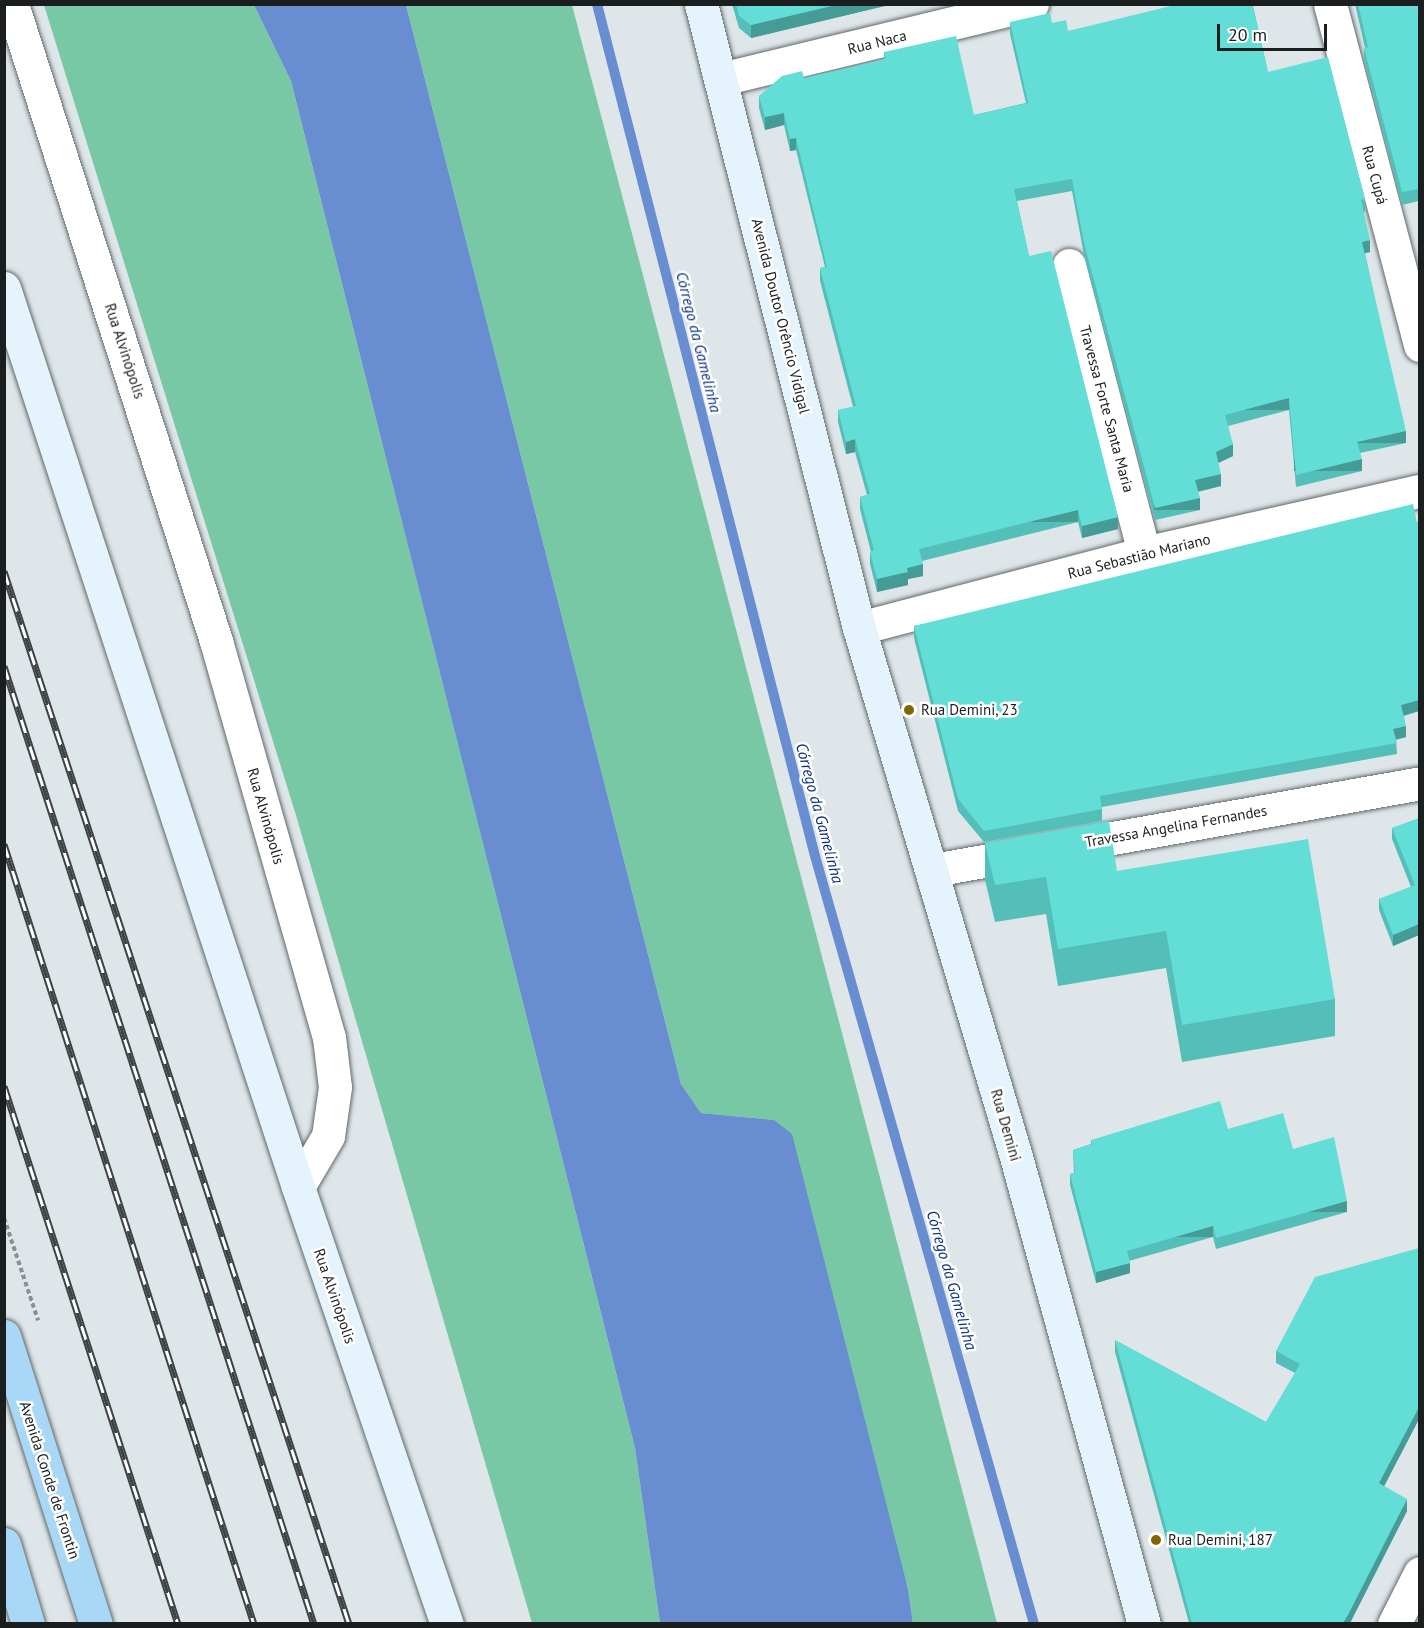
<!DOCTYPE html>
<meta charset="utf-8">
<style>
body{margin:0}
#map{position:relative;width:1424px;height:1628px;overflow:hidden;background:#dee6e9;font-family:"PT Sans",sans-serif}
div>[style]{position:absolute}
.green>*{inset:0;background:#78c8a5}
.water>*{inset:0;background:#688dd1}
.stream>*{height:10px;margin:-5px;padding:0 5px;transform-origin:5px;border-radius:5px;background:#688dd1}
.path>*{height:4px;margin-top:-2px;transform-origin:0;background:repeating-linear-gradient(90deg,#8a9092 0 4.5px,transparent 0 7.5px)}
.roads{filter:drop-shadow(0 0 2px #61696b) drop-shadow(0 0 2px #61696b)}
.street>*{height:33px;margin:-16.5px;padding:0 16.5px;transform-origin:16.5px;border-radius:16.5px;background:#fff}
.secondary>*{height:33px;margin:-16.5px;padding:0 16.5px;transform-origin:16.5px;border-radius:16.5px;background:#e5f3fc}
.highway>*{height:33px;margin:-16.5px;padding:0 16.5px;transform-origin:16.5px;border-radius:16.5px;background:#a9d7f6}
.rail>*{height:7px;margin-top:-3.5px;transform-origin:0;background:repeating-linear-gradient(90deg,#fff 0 14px,#3f4243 0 28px);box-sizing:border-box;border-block:2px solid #3f4243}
.wall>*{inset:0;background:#54bfb8}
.shaded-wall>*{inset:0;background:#459b96;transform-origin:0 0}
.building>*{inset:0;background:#62ded6}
.dots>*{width:16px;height:16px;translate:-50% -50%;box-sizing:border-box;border:3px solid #fff;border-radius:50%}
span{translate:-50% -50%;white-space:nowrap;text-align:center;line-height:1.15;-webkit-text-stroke:5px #fff;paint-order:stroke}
.street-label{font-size:15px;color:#1b1e1e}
.poi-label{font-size:15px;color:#1b1e1e}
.left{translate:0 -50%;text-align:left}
.water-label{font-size:16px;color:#09307f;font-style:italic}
.frame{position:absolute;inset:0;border:6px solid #1b1e1e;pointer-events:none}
.scale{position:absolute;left:1217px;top:24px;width:110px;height:27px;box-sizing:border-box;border:3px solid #1b1e1e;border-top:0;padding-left:8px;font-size:18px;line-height:21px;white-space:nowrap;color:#1b1e1e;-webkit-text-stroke:4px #fff;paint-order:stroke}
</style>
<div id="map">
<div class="green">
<div style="clip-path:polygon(44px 5px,254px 5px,291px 81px,635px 1448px,660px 1623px,532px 1623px,295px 812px)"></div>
<div style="clip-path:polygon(406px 5px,572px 5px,997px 1623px,913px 1623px,908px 1589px,774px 1120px,701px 1113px,681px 1084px)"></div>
</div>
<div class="water">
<div style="clip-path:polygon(254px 5px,406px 5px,681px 1084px,701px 1113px,774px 1120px,792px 1134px,908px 1589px,913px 1623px,660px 1623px,635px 1448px,291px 81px)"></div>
</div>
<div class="stream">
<div style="left:597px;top:4px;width:879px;rotate:75.65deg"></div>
<div style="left:815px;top:856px;width:799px;rotate:74.08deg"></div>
</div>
<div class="path">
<div style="left:4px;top:1218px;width:108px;rotate:71.6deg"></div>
</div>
<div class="roads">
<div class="street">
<div style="left:12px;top:4px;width:669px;rotate:72.24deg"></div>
<div style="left:216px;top:641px;width:412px;rotate:74.1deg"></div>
<div style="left:329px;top:1037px;width:50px;rotate:83.2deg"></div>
<div style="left:335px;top:1087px;width:49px;rotate:98.1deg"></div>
<div style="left:328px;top:1136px;width:59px;rotate:120.5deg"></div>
<div style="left:1330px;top:4px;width:353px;rotate:75.2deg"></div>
<div style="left:721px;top:79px;width:320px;rotate:-13.6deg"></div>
<div style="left:1069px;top:265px;width:298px;rotate:75.4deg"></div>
<div style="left:859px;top:628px;width:295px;rotate:-14.7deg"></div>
<div style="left:1144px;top:553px;width:283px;rotate:-12.7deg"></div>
<div style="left:933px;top:870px;width:495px;rotate:-10.1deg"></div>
<div style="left:1394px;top:1624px;width:57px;rotate:-63deg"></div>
</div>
<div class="secondary">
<div style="left:701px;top:4px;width:644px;rotate:75.79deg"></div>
<div style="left:859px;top:628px;width:555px;rotate:73.46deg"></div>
<div style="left:1017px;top:1160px;width:481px;rotate:74.7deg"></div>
<div style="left:4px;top:288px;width:946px;rotate:71.89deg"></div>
<div style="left:298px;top:1187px;width:462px;rotate:71.2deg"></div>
</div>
<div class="highway">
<div style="left:4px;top:1336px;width:302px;rotate:72.3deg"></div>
<div style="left:4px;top:1544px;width:84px;rotate:73.3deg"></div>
</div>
</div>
<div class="rail">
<div style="left:4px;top:571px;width:1108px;rotate:71.86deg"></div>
<div style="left:4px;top:666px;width:1007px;rotate:72.07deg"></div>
<div style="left:4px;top:844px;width:819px;rotate:72.23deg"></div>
<div style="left:4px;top:1086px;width:565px;rotate:72.08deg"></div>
</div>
<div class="wall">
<div style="clip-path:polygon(732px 4px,893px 4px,751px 38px,739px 28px)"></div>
<div style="clip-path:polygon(1355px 4px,1419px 4px,1419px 201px,1402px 205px,1364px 60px,1364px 48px,1365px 48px)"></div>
<div style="clip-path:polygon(1253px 6px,1268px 72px,1365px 199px,1365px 212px,1363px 212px,1370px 252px,1365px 253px,1406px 443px,1360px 453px,1362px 471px,1296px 487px,1289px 410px,1228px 426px,1233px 456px,1218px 463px,1221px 486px,1198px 492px,1200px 510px,1155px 520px,1084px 255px,1072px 191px,1017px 201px,1029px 256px,1118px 529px,1082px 538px,1078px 522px,922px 561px,923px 576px,908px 579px,908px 585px,877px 592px,870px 564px,870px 552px,871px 552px,860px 509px,860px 497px,867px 495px,855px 452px,846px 454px,838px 422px,838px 410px,853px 407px,820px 281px,820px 268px,825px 267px,796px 150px,790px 151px,784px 125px,765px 130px,759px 108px,759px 96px,804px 78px,884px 60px,884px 52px,974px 115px,1026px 103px,1010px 34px,1010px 22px,1052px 23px,1068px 31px)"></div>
<div style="clip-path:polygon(1419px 522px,1419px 711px,1404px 716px,1406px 737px,1396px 740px,1397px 754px,1102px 807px,1102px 821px,984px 842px,958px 811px,914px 638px,914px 626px)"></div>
<div style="clip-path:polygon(1419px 819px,1419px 935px,1393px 946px,1379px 910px,1379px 899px,1411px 887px,1392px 839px,1392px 828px)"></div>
<div style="clip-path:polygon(985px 843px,1117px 871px,1335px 999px,1335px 1036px,1182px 1062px,1166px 968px,1058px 986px,1046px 914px,995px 922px,985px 880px)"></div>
<div style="clip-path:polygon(1228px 1129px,1293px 1149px,1347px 1212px,1216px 1249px,1213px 1237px,1129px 1261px,1130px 1273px,1096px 1283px,1070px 1185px,1070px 1174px,1074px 1173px,1073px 1150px,1091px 1144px,1091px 1140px)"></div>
<div style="clip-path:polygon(1419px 1248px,1419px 1419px,1384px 1486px,1407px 1511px,1350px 1623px,1189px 1623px,1115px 1352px,1115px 1340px,1266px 1422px,1295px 1373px,1276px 1363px,1276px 1351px)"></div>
</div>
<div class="shaded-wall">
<div style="clip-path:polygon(840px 4px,893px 4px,751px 38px,751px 25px)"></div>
<div style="clip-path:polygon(784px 113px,784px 125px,765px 130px,765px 117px)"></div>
<div style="clip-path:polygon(796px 138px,796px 150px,790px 151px,790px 139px)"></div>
<div style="clip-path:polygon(1370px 240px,1370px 252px,1362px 254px,1362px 242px)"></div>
<div style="left:1289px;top:398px;width:12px;height:66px;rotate:90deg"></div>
<div style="left:1406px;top:431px;width:12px;height:50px;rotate:90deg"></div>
<div style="clip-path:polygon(855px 439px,855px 452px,846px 454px,846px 442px)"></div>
<div style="clip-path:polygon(1233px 444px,1233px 456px,1216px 464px,1216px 452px)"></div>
<div style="left:1362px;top:459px;width:12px;height:68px;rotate:90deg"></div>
<div style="clip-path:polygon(1221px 474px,1221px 486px,1195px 492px,1195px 480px)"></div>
<div style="left:1200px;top:498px;width:12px;height:46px;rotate:90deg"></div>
<div style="left:1078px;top:510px;width:12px;height:164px;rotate:90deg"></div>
<div style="clip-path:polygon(1118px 517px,1118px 529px,1082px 538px,1082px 526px)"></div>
<div style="clip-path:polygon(923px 564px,923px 576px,908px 579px,908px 585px,877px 592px,877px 579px,907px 568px)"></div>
<div style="clip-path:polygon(1419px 700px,1419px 711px,1401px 716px,1401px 705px)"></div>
<div style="clip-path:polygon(1406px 726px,1406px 737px,1393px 740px,1393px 729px)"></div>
<div style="clip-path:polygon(1419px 924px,1419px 935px,1393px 946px,1393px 935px)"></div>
<div style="left:1347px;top:1201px;width:11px;height:136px;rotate:90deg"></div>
<div style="left:1213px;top:1226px;width:11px;height:90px;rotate:90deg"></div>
<div style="clip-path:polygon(1130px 1263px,1130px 1273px,1096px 1283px,1096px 1272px)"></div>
<div style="clip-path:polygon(1419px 1407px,1419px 1419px,1379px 1496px,1379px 1483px)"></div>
<div style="clip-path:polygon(1407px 1499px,1407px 1511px,1350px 1623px,1343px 1623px)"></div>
</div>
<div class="building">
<div style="clip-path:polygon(736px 4px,840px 4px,751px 25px,739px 16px)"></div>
<div style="clip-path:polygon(1179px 4px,1252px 4px,1268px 72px,1328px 57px,1365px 199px,1361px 200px,1370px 240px,1362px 242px,1406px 431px,1357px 442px,1362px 459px,1296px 475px,1289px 398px,1225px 415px,1233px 444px,1216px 452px,1221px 474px,1195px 480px,1200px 498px,1155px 508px,1084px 243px,1072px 179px,1014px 189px,1029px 256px,1051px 251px,1118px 517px,1082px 526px,1078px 510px,919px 549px,923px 564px,907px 568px,908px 572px,877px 579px,870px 552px,874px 550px,860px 497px,870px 494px,855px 439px,846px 442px,838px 410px,856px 406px,820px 268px,827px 267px,796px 138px,790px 139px,784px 113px,765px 117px,759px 96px,782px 76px,802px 71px,804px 78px,857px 66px,885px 59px,884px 52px,956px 36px,974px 115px,1028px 103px,1010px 22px,1050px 13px,1052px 23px,1066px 20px,1068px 31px)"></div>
<div style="clip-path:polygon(1358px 4px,1419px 4px,1419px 189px,1402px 192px,1364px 48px,1368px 47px)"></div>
<div style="clip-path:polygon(1413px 504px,1417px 523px,1419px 522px,1419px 700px,1401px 705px,1406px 726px,1393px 729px,1397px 743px,1100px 796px,1102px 809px,984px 831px,958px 799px,914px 626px)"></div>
<div style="clip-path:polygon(1419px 818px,1419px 924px,1393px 935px,1379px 899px,1415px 885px,1392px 828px)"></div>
<div style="clip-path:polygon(1109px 821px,1117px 871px,1308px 839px,1335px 999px,1182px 1025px,1166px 931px,1058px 949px,1046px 877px,995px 885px,985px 843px)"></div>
<div style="clip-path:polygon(1220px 1101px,1228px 1129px,1283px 1113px,1293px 1149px,1334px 1137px,1347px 1201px,1216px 1238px,1213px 1226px,1127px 1251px,1130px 1263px,1096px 1272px,1070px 1174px,1075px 1173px,1073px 1150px,1092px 1144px,1091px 1140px)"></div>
<div style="clip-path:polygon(1419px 1248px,1419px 1407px,1379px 1483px,1407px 1499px,1348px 1615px,1343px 1623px,1192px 1623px,1115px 1340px,1266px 1422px,1300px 1364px,1276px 1351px,1315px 1277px)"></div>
</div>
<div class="dots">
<div style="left:909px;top:710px;background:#816700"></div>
<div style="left:1156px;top:1540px;background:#816700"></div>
</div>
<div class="street-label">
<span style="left:877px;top:42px;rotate:-14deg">Rua Naca</span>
<span style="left:1375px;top:175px;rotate:75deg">Rua Cupá</span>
<span style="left:781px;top:316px;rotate:76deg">Avenida Doutor Orêncio Vidigal</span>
<span style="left:125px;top:351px;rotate:72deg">Rua Alvinópolis</span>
<span style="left:1107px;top:409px;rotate:75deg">Travessa Forte Santa Maria</span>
<span style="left:1139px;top:556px;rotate:-14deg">Rua Sebastião Mariano</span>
<span style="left:266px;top:816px;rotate:74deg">Rua Alvinópolis</span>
<span style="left:1176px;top:826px;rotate:-10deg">Travessa Angelina Fernandes</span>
<span style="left:1006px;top:1125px;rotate:74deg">Rua Demini</span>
<span style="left:335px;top:1296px;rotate:71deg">Rua Alvinópolis</span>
<span style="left:50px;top:1480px;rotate:72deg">Avenida Conde de Frontin</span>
</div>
<div class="poi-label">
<span class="left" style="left:921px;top:710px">Rua Demini, 23</span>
<span class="left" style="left:1168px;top:1540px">Rua Demini, 187</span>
</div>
<div class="water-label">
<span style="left:699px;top:342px;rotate:76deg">Córrego da Gamelinha</span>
<span style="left:820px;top:813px;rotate:75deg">Córrego da Gamelinha</span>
<span style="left:952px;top:1280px;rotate:74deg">Córrego da Gamelinha</span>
</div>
<div class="frame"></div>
<div class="scale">20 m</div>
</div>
